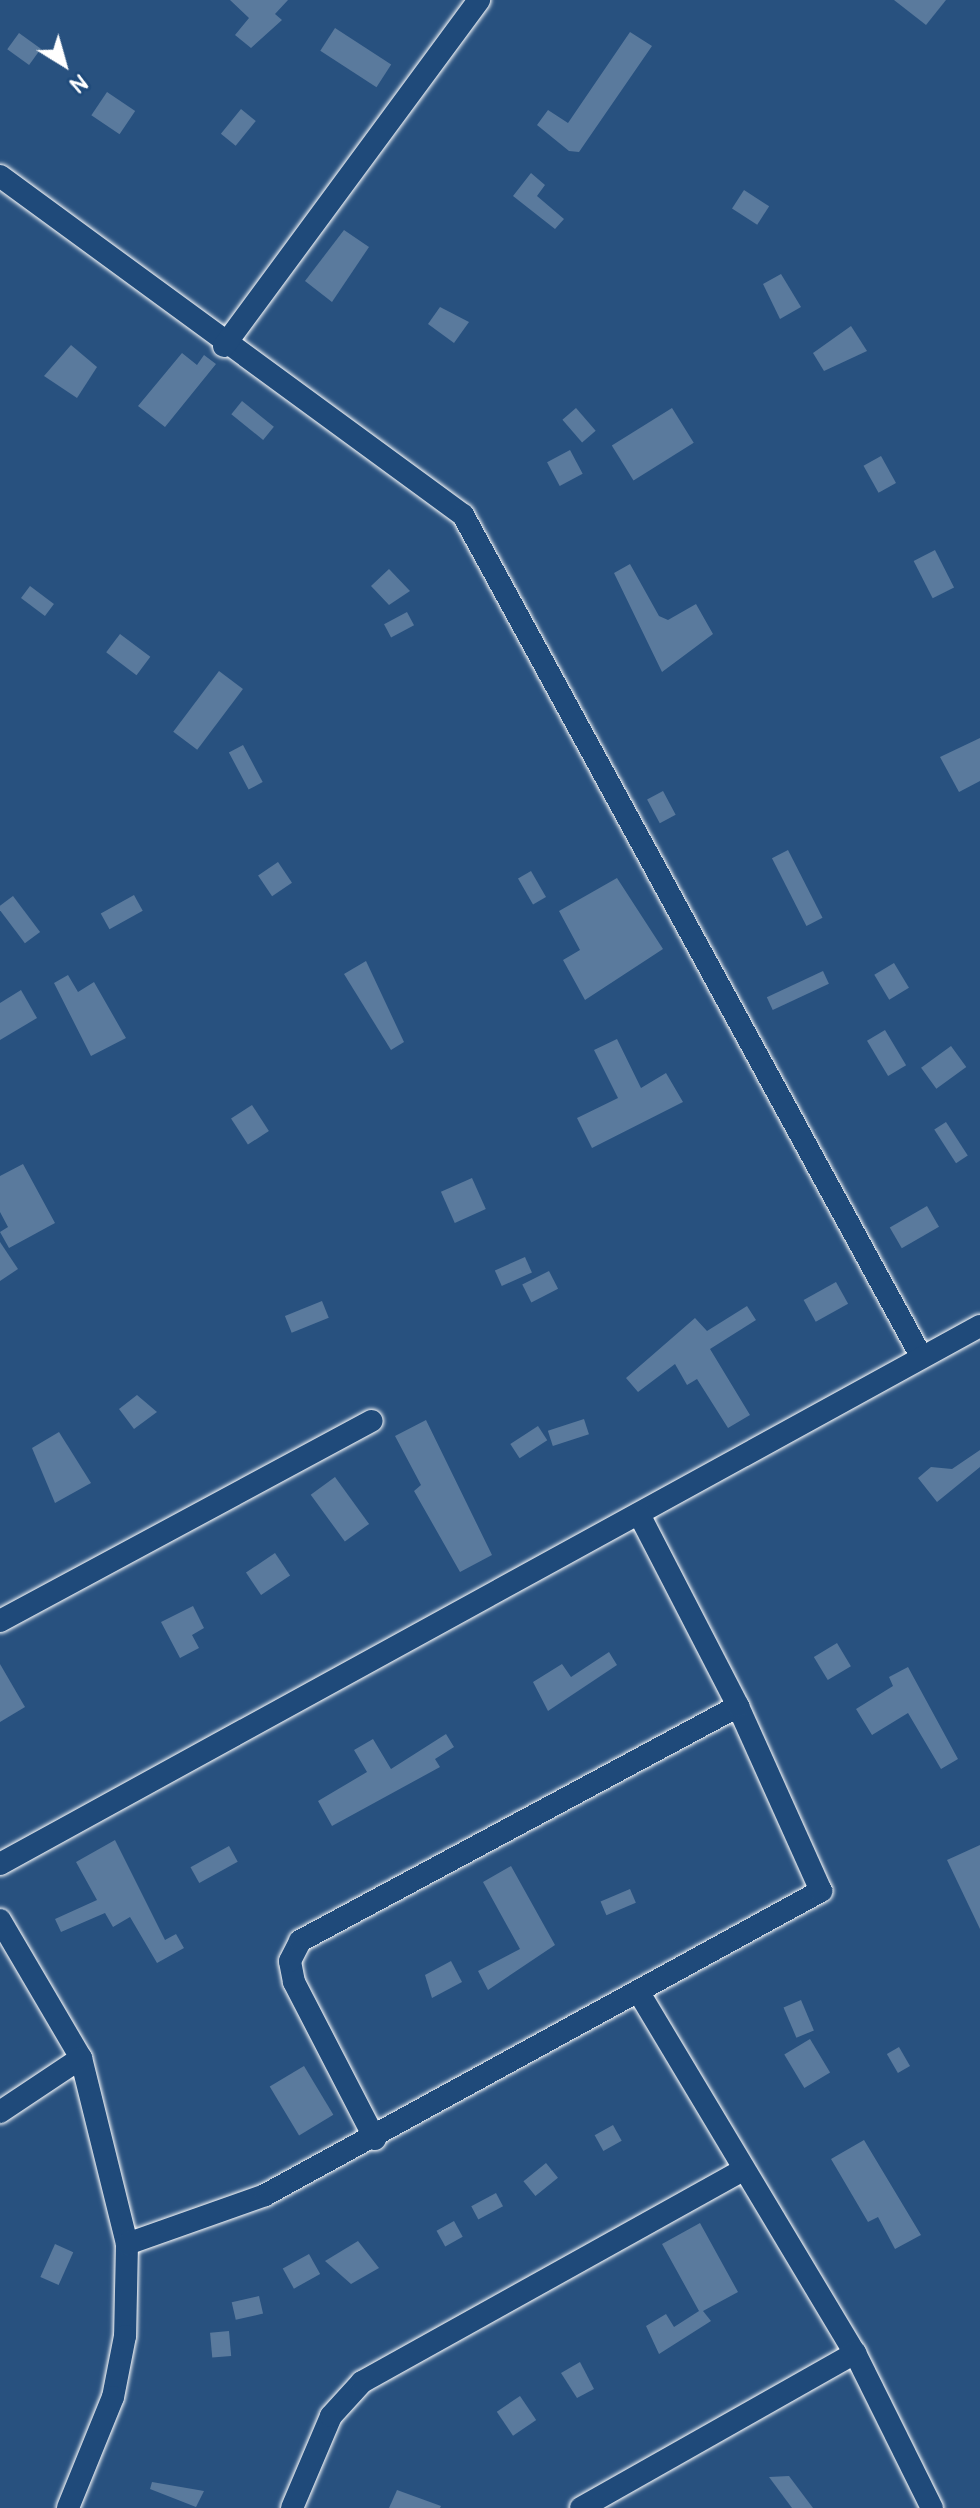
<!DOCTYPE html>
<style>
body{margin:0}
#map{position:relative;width:980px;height:2508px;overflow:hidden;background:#28517f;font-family:Pangolin,sans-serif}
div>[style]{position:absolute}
.building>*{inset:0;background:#5a7a9d;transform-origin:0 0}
.roads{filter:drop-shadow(0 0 2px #fff) drop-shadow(0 0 2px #fff)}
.street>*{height:22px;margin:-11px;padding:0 11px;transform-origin:11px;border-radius:11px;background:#1f4a7a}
span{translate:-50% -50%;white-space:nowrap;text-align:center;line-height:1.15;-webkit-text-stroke:6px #1f4a7a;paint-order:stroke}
.north{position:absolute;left:24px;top:24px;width:80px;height:80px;-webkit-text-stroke:6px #1f4a7a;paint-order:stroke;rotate:143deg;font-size:22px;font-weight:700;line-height:32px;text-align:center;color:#fff}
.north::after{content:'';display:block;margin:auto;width:28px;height:36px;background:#fff;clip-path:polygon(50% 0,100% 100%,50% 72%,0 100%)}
</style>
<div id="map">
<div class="building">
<div style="clip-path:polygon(230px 0,288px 0,275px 14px,282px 20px,251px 48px,235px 35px,249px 18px)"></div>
<div style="clip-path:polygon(894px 0,946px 0,926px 25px)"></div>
<div style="left:335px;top:28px;width:67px;height:27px;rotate:33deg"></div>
<div style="clip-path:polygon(630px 32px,652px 46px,579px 152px,569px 151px,537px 125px,548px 110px,568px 123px)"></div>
<div style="left:19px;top:33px;width:27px;height:20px;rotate:36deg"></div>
<div style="left:107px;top:92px;width:34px;height:28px;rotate:34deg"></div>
<div style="left:241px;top:109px;width:19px;height:32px;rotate:39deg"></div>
<div style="clip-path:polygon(531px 173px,545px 185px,537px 196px,564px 219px,555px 229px,513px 196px)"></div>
<div style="left:744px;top:190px;width:30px;height:22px;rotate:33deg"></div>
<div style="clip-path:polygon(344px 230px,369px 247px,332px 302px,305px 281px)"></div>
<div style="clip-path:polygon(781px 274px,801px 307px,780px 319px,763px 284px)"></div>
<div style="clip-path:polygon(440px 307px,469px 322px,454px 343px,428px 324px)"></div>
<div style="clip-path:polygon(851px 326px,867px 351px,824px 371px,813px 353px)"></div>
<div style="clip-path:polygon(71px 345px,97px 367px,77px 398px,44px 376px)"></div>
<div style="clip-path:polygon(182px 353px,197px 365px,204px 355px,216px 364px,165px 427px,138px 406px)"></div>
<div style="left:242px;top:401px;width:41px;height:17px;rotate:39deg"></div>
<div style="left:576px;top:408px;width:30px;height:18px;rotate:49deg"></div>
<div style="left:672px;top:408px;width:41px;height:71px;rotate:58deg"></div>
<div style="left:570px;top:450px;width:27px;height:26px;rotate:62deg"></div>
<div style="left:881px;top:456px;width:31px;height:20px;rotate:61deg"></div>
<div style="left:935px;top:550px;width:42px;height:24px;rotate:63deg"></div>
<div style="clip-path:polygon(630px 564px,659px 616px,668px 620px,696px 604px,713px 634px,662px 672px,614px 573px)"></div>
<div style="clip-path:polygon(389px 569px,410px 591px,389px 605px,371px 586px)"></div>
<div style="left:30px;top:586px;width:30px;height:15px;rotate:37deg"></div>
<div style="left:407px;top:612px;width:15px;height:26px;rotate:62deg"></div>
<div style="left:120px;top:634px;width:38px;height:23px;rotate:37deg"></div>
<div style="left:219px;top:671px;width:30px;height:76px;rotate:37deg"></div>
<div style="clip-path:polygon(980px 738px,980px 781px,959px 792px,940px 757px)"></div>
<div style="left:243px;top:745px;width:42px;height:16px;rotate:62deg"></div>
<div style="left:663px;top:791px;width:27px;height:18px;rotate:62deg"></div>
<div style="left:788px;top:850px;width:76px;height:18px;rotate:63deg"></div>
<div style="left:278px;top:862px;width:25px;height:24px;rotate:56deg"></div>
<div style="left:531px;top:871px;width:30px;height:15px;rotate:60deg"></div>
<div style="clip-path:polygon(617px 878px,663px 949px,585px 1000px,563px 960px,580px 950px,559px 911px)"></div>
<div style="left:134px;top:895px;width:18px;height:38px;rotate:61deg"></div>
<div style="left:13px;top:896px;width:45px;height:19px;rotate:53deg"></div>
<div style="clip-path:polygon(366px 961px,404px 1042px,391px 1050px,344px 974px)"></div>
<div style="left:894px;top:963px;width:29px;height:23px;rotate:59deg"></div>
<div style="left:823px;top:971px;width:14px;height:62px;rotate:65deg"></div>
<div style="clip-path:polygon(68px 975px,78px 992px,94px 982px,126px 1038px,91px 1056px,54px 983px)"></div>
<div style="clip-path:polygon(21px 990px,37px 1018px,0 1040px,0 1003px)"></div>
<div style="left:885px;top:1030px;width:41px;height:21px;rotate:59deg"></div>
<div style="clip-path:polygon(617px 1039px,641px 1088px,666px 1073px,683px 1102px,592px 1148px,577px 1118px,618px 1098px,594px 1050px)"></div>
<div style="left:951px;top:1046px;width:26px;height:37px;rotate:54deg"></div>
<div style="left:252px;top:1105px;width:31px;height:25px;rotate:57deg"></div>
<div style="left:946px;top:1122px;width:40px;height:14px;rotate:57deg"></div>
<div style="clip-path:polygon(23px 1164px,55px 1223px,9px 1248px,0 1232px,8px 1227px,0 1212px,0 1176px)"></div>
<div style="left:472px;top:1178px;width:34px;height:34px;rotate:66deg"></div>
<div style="left:927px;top:1206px;width:24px;height:43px;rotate:60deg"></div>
<div style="clip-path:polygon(0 1242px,18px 1269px,0 1281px)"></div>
<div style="left:525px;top:1257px;width:17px;height:33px;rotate:66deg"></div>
<div style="left:549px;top:1271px;width:20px;height:30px;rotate:63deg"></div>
<div style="left:836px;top:1282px;width:25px;height:37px;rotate:61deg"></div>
<div style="left:322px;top:1301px;width:18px;height:40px;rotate:68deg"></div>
<div style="clip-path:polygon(747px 1306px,756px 1320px,710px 1349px,750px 1415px,728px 1428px,697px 1379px,687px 1385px,675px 1364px,638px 1392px,626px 1378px,695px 1318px,707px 1331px)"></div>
<div style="clip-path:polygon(137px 1395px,157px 1412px,134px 1429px,119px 1409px)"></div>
<div style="left:584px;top:1419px;width:16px;height:38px;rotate:72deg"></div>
<div style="clip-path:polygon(426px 1420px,492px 1555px,460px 1572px,414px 1491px,421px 1485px,395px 1436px)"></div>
<div style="left:538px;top:1426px;width:17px;height:33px;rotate:57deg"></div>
<div style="clip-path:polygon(59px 1432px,91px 1483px,55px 1503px,32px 1448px)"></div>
<div style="clip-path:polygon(980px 1450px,980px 1467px,937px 1502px,918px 1478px,931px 1467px,952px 1469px)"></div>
<div style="left:335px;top:1477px;width:58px;height:30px;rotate:54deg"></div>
<div style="left:275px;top:1553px;width:27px;height:35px;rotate:56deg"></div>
<div style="clip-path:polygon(193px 1606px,204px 1628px,192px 1635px,199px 1648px,180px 1658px,161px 1622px)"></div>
<div style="left:837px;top:1643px;width:27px;height:27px;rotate:59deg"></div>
<div style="clip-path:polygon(609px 1652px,617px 1665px,548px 1711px,533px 1682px,562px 1664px,571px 1677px)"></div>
<div style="clip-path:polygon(0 1664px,25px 1707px,0 1722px)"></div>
<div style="clip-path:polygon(908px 1667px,958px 1759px,941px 1769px,908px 1713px,872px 1735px,856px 1709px,893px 1686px,889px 1677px)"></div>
<div style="clip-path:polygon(446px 1734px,454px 1747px,435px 1759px,440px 1767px,332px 1826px,318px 1801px,367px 1772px,354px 1750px,373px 1739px,391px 1769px)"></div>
<div style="clip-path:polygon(115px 1840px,165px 1940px,176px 1934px,184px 1948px,157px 1963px,130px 1917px,113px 1927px,105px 1913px,61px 1932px,55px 1919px,97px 1900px,76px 1862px)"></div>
<div style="clip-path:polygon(980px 1845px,980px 1929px,947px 1860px)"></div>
<div style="left:229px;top:1846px;width:18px;height:44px;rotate:61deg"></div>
<div style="clip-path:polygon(511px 1866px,555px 1945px,488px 1990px,478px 1971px,520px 1949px,483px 1882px)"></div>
<div style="left:630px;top:1889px;width:15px;height:32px;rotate:67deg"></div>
<div style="clip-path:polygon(451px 1961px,462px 1982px,432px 1998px,425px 1975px)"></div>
<div style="left:801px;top:2000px;width:33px;height:19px;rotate:67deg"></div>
<div style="left:810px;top:2039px;width:39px;height:30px;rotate:59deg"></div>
<div style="left:899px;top:2047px;width:22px;height:14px;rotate:60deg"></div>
<div style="left:304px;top:2066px;width:57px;height:40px;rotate:59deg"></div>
<div style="left:613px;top:2125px;width:18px;height:21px;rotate:61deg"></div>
<div style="clip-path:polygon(864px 2140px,921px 2235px,895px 2249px,878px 2217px,868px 2222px,831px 2159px)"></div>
<div style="left:546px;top:2163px;width:19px;height:29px;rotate:51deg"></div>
<div style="left:496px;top:2193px;width:15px;height:28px;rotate:62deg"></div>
<div style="left:454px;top:2221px;width:18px;height:20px;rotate:61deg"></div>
<div style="clip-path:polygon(700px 2223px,738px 2292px,703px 2311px,711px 2321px,659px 2354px,646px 2326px,666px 2314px,674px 2327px,699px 2311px,662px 2244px)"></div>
<div style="clip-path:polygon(358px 2241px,379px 2268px,351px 2284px,325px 2261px)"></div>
<div style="left:55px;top:2244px;width:20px;height:36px;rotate:24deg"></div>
<div style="left:309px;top:2254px;width:23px;height:30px;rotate:61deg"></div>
<div style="left:259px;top:2296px;width:18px;height:28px;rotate:77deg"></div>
<div style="left:229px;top:2331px;width:25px;height:19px;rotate:85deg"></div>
<div style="clip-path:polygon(580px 2362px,594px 2389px,577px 2398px,561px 2373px)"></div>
<div style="left:520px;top:2396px;width:29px;height:28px;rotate:56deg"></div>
<div style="clip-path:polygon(789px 2476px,813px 2508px,792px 2508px,769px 2477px)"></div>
<div style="clip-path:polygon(152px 2482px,204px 2491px,196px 2507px,150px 2489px)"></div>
<div style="clip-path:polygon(397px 2490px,441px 2506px,440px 2508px,389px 2508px)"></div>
</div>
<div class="roads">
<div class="street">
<div style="left:0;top:176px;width:574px;rotate:36.21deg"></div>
<div style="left:463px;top:515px;width:958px;rotate:61.43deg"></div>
<div style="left:224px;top:346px;width:430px;rotate:-53.6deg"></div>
<div style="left:0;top:1621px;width:422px;rotate:-28.3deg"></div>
<div style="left:0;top:1864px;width:1118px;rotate:-28.77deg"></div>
<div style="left:0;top:1920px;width:160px;rotate:59.6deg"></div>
<div style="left:81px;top:2058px;width:192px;rotate:76.1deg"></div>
<div style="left:127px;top:2244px;width:92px;rotate:91.2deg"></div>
<div style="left:125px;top:2336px;width:62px;rotate:101.1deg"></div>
<div style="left:113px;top:2397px;width:120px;rotate:112.1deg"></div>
<div style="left:641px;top:1996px;width:416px;rotate:59.1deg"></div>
<div style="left:855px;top:2353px;width:173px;rotate:63.6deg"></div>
<div style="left:0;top:2112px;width:97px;rotate:-33.7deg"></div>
<div style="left:375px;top:2139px;width:177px;rotate:-117.3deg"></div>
<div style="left:294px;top:1982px;width:21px;rotate:-101deg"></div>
<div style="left:290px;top:1961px;width:22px;rotate:-63deg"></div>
<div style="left:300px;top:1941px;width:497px;rotate:-28.2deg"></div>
<div style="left:127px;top:2244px;width:146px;rotate:-19.5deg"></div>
<div style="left:265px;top:2195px;width:634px;rotate:-28.67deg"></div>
<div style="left:821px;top:1891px;width:203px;rotate:-114.2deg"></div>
<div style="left:738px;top:1706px;width:216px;rotate:-117.3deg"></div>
<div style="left:292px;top:2508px;width:100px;rotate:-67deg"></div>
<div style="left:331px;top:2416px;width:46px;rotate:-47.6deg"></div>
<div style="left:362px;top:2382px;width:436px;rotate:-29.1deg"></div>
<div style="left:581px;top:2508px;width:315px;rotate:-29.5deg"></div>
</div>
</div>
<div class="north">N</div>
</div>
